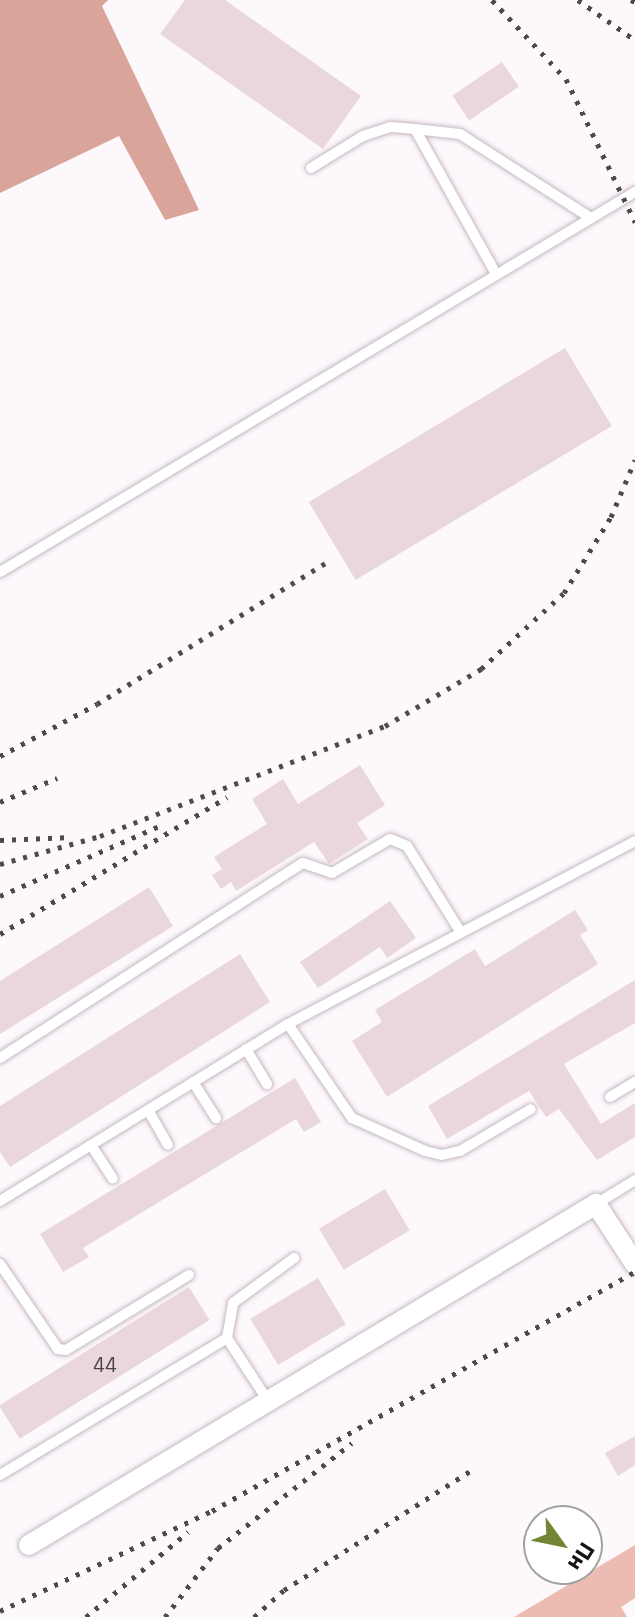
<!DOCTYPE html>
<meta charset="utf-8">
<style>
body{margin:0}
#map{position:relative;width:635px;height:1617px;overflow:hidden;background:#fdf8fc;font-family:"IBM Plex Sans",sans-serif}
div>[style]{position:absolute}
.green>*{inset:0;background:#ecbbb2}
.forest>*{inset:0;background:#d9a59b}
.building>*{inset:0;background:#ead7dc;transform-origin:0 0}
.roads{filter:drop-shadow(0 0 2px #c5b8c3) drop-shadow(0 0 2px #c5b8c3)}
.lane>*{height:10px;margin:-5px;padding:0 5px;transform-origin:5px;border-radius:5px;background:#fff}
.street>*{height:20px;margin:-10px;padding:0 10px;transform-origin:10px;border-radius:10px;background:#fff}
.rail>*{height:5px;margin-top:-2.5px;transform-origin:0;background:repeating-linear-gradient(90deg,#4e494d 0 4px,transparent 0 12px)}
span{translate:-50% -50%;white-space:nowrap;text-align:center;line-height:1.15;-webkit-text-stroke:8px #fff;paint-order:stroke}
.number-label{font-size:20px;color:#4c4448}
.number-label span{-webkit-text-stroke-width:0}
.north{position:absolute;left:523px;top:1505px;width:80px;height:80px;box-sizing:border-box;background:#fff;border:2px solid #a2a1a2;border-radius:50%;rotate:123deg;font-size:22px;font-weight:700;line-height:32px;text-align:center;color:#171317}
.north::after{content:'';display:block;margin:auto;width:28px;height:36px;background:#738636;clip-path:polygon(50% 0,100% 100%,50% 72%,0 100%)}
</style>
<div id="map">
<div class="green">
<div style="clip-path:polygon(635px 1545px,635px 1598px,621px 1607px,627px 1617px,514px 1617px)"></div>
</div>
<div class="forest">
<div style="clip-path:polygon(0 0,108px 0,102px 6px,199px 210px,165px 220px,119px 136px,0 193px)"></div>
</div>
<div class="building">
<div style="clip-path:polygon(185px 0,225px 0,361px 96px,323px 149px,160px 34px)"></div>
<div style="left:502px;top:62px;width:30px;height:60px;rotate:56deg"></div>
<div style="left:565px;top:348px;width:91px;height:299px;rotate:59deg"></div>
<div style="clip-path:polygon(360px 765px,385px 805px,357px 823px,368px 839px,329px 864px,314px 842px,236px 891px,231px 882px,221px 889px,212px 875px,222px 869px,214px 857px,267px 824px,252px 799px,283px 779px,298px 804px)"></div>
<div style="clip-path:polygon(149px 887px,173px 926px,0 1034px,0 981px)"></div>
<div style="clip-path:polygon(390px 901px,416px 938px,387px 958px,380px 947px,318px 988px,300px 962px)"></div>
<div style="clip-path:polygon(575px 910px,588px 930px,580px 935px,598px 964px,387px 1097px,352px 1041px,382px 1022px,375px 1010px,475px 949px,485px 966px)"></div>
<div style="clip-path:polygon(240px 954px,270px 1002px,10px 1167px,0 1152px,0 1106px)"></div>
<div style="clip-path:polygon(635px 980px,635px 1023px,564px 1064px,601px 1124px,635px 1103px,635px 1137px,597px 1160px,559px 1109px,546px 1117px,529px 1091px,447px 1139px,428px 1106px)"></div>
<div style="clip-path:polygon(295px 1078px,321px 1122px,304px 1132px,296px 1119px,83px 1248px,89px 1257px,63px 1272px,40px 1234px)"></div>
<div style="left:385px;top:1189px;width:48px;height:77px;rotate:59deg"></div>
<div style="left:318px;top:1278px;width:54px;height:79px;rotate:59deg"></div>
<div style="left:189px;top:1287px;width:39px;height:224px;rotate:58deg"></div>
<div style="clip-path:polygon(635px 1436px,635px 1465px,618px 1476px,605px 1453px)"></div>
</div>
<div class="roads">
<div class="lane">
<div style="left:415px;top:129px;width:45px;rotate:6.3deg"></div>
<div style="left:460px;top:134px;width:156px;rotate:32.7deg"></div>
<div style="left:311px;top:168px;width:61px;rotate:-31.6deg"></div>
<div style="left:363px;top:136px;width:29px;rotate:-18deg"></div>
<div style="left:391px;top:127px;width:24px;rotate:5deg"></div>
<div style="left:415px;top:129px;width:166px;rotate:60.8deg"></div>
<div style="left:0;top:572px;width:740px;rotate:-30.9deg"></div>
<div style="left:288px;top:1024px;width:114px;rotate:55.8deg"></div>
<div style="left:352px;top:1118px;width:80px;rotate:24.3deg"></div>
<div style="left:425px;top:1151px;width:17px;rotate:13deg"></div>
<div style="left:442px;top:1155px;width:18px;rotate:-13deg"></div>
<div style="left:460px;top:1151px;width:82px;rotate:-30.6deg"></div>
<div style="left:246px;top:1049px;width:41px;rotate:59deg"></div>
<div style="left:0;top:1058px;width:360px;rotate:-32.8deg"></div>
<div style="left:303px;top:863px;width:31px;rotate:19deg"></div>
<div style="left:332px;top:873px;width:67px;rotate:-30.4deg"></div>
<div style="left:390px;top:839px;width:18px;rotate:22deg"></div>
<div style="left:407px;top:846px;width:100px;rotate:58.1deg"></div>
<div style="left:193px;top:1082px;width:43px;rotate:57.4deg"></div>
<div style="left:610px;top:1097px;width:29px;rotate:-31deg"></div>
<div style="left:148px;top:1110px;width:40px;rotate:60.3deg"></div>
<div style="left:91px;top:1145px;width:40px;rotate:57.1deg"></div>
<div style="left:0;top:1201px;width:338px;rotate:-31.6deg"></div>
<div style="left:288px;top:1024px;width:392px;rotate:-27.8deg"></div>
<div style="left:596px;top:1204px;width:46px;rotate:-31.6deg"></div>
<div style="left:0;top:1264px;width:103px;rotate:55.7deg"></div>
<div style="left:58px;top:1349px;width:8px;rotate:7deg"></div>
<div style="left:66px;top:1350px;width:144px;rotate:-31.4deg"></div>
<div style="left:227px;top:1338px;width:36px;rotate:-80deg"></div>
<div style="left:233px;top:1303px;width:76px;rotate:-36.4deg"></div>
<div style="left:0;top:1475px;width:265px;rotate:-31.1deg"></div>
<div style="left:227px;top:1338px;width:75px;rotate:56.9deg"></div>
</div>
<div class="street">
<div style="left:29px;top:1545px;width:662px;rotate:-31.02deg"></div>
<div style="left:596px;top:1204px;width:72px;rotate:57deg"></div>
</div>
</div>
<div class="rail">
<div style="left:492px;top:0;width:108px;rotate:46.9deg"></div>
<div style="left:566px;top:79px;width:159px;rotate:64.2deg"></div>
<div style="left:578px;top:0;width:70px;rotate:35.1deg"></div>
<div style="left:631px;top:0;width:4px;rotate:27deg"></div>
<div style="left:0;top:756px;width:110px;rotate:-28.2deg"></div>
<div style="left:97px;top:704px;width:274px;rotate:-31.7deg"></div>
<div style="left:0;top:802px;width:62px;rotate:-22.8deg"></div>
<div style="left:0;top:840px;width:72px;rotate:-2.4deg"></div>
<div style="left:0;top:864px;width:104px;rotate:-15.6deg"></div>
<div style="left:100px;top:836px;width:305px;rotate:-21.1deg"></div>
<div style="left:385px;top:726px;width:112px;rotate:-30.7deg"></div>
<div style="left:481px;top:669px;width:113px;rotate:-42.5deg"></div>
<div style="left:564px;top:593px;width:89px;rotate:-58.3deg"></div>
<div style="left:611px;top:517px;width:62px;rotate:-67.2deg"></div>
<div style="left:0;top:896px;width:179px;rotate:-23.7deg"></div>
<div style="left:0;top:934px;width:265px;rotate:-31.1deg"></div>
<div style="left:0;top:1611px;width:234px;rotate:-25.3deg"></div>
<div style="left:212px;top:1511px;width:486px;rotate:-29.5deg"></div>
<div style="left:86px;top:1617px;width:133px;rotate:-39.8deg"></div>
<div style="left:165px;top:1617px;width:87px;rotate:-52.5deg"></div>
<div style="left:218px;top:1548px;width:170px;rotate:-38.1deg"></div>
<div style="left:254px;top:1617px;width:40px;rotate:-42deg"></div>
<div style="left:284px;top:1590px;width:224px;rotate:-32.6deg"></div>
</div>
<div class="number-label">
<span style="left:105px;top:1364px">44</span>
</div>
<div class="north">Пн</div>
</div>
